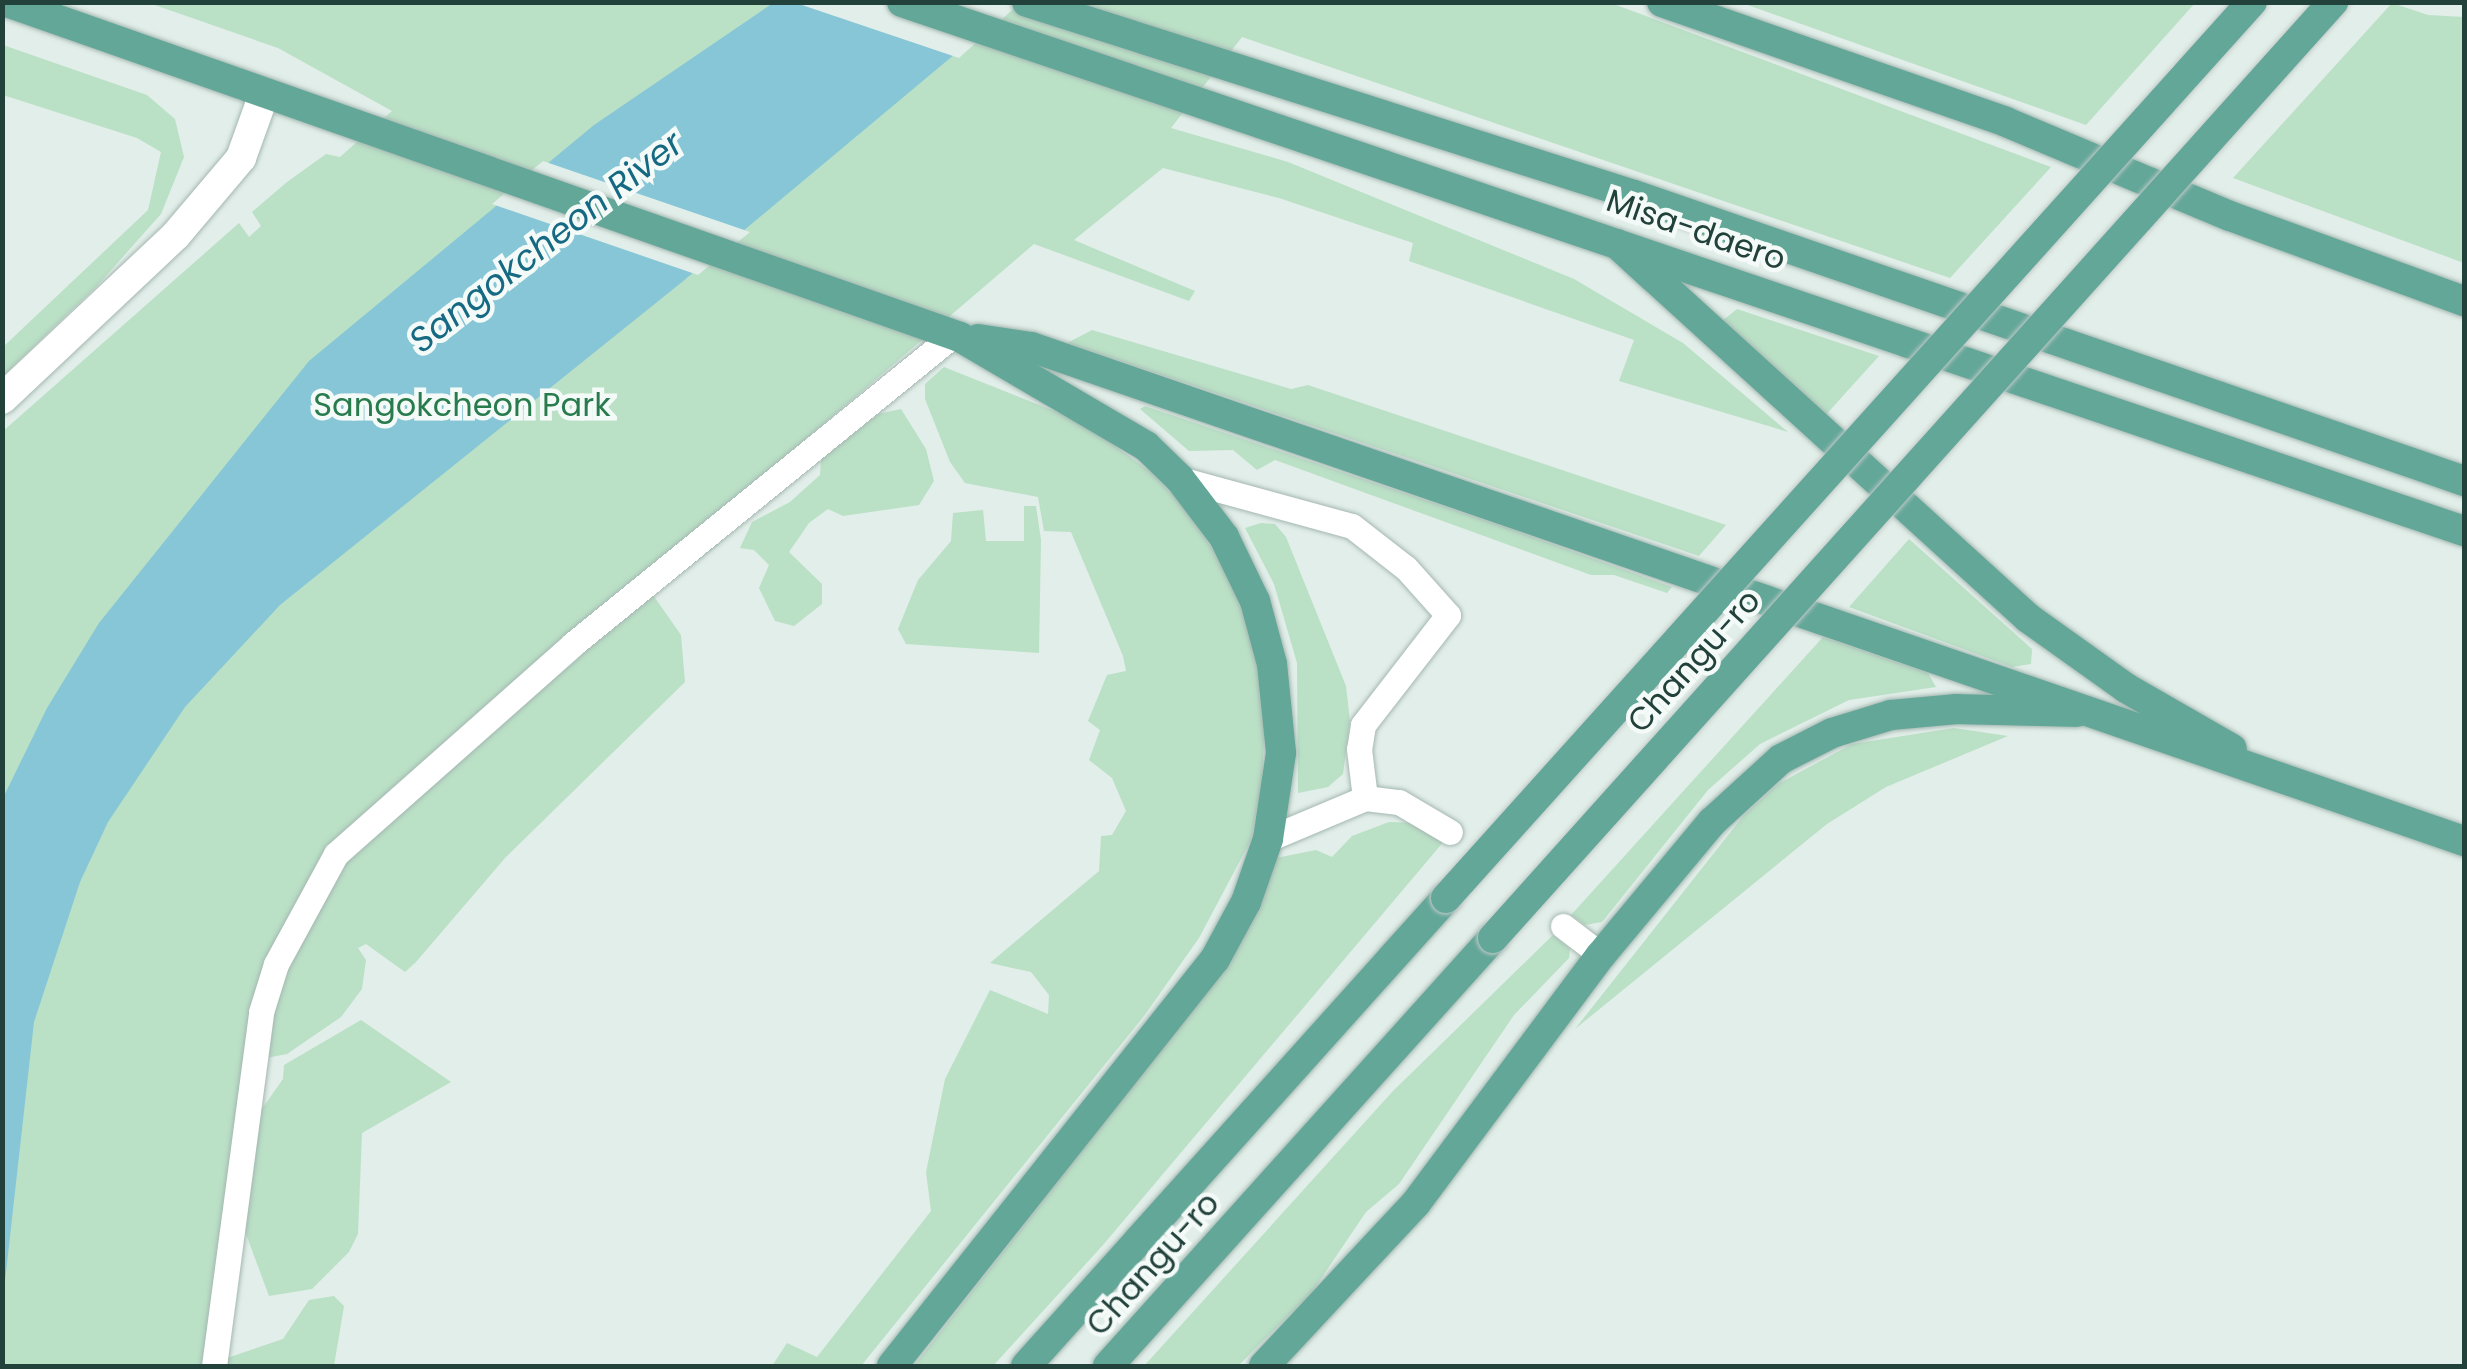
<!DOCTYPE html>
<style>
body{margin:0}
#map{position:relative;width:2467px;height:1369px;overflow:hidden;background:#e2eee9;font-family:Poppins,sans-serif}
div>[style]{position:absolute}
.green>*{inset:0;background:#bae0c6}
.water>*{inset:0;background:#86c6d7}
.pier>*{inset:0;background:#e2eee9}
.roads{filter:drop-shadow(0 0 2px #a4b7b1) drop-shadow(0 0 2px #a4b7b1)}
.service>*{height:25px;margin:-12.5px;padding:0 12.5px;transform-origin:12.5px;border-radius:12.5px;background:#fff}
.minor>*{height:30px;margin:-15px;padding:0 15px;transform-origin:15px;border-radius:15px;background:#fff}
.primary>*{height:30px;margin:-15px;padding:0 15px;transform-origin:15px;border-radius:15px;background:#63a799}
.bridges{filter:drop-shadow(0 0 2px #c1cac8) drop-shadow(0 0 2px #c1cac8)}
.primary-bridge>*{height:30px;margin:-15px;padding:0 15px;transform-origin:15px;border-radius:15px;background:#63a799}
span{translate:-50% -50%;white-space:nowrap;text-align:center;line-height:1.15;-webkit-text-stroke:9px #f3faf7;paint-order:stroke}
.street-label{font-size:32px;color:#21413a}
.park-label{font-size:32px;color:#277b4c}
.water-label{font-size:35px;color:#156982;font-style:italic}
.frame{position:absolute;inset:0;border:5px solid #21413a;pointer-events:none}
</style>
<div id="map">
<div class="green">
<div style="clip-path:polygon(149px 3px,1611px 3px,2051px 167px,1950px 278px,1242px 37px,1171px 128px,1288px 162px,1574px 279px,1683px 343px,1788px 432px,1619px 381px,1634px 340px,1409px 261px,1413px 243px,1279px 198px,1163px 168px,1074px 240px,1195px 291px,1189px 301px,1034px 244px,708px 523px,719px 544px,653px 595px,681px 635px,685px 682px,505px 858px,416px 962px,405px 972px,366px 944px,358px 948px,366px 960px,362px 989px,341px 1017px,287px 1054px,266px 1058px,272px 1006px,219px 1366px,3px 1366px,2px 432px,239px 223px,249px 237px,261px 226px,252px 212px,287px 182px,326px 154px,340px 157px,392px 111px,278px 48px)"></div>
<div style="clip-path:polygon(1742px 3px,2195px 3px,2086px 125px)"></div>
<div style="clip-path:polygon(2392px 3px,2428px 15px,2464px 17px,2464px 263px,2233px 178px)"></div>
<div style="clip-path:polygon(3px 45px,147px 95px,175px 119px,184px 157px,161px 214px,97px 286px,3px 376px,3px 347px,148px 210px,161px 152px,137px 138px,3px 95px)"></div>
<div style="clip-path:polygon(1737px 309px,1879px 356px,1823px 418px,1722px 321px)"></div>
<div style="clip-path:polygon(1092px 330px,1291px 389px,1308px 385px,1726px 525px,1699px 556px,1067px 343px)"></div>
<div style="clip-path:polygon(944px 367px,1082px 422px,1152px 473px,1184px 507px,1224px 566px,1255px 640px,1265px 712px,1262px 785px,1251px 840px,1199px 938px,1144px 1016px,861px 1366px,772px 1366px,787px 1343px,817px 1357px,931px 1211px,926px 1172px,945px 1079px,990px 990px,1048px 1014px,1049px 995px,1031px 972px,990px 963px,1099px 871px,1101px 836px,1112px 835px,1126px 811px,1112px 778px,1089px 760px,1100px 730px,1088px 721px,1107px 675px,1126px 671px,1123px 656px,1071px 532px,1044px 531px,1038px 497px,965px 483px,950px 462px,925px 399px,925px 384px)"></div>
<div style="clip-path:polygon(1145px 406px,1499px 525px,1672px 587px,1667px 593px,1614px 575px,1591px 575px,1275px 460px,1257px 470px,1233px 450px,1189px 451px,1140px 409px)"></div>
<div style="clip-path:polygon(901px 409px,926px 449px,934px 481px,919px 505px,843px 516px,828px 509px,809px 523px,789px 552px,822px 584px,822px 604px,794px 626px,775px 621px,759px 588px,769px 565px,754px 550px,740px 548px,752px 522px,790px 502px,820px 475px,821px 459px,878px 414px)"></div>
<div style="clip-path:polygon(1024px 506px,1036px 506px,1041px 540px,1039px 653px,906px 644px,898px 629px,918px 580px,951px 541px,953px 513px,983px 510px,986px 541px,1024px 541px)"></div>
<div style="clip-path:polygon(1261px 523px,1275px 524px,1286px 537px,1346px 686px,1350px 721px,1343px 774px,1328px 787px,1298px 793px,1297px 663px,1274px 584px,1245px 528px)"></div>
<div style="clip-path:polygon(1909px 539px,2032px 649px,2031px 664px,2012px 667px,1849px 607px)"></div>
<div style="clip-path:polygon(1823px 637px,1928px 673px,1936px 687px,1849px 700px,1760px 744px,1708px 790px,1602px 922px,1585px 925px,1571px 915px)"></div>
<div style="clip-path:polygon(1954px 728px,2008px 736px,1886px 787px,1827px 824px,1575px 1029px,1744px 815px,1778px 784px,1852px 744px)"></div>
<div style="clip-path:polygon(1389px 822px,1419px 823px,1445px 840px,1103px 1245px,993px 1366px,914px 1366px,1232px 959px,1260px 909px,1276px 858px,1316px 850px,1332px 857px,1352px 836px)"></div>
<div style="clip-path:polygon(1553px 935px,1570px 949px,1569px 958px,1514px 1015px,1399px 1184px,1366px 1212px,1312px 1292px,1238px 1366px,1144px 1366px,1393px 1091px)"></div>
<div style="clip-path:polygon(361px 1020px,451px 1082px,362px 1133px,358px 1234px,349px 1252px,312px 1289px,269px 1296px,243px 1226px,259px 1113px,283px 1079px,284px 1065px)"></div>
<div style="clip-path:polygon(334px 1296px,344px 1306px,334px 1366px,223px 1366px,224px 1359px,283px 1339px,309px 1300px)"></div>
</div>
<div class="water">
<div style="clip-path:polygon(773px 3px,1016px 3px,682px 282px,280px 605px,185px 707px,108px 822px,80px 882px,34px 1022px,3px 1299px,3px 798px,47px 708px,99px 623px,309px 361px,594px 125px)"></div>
</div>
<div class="pier">
<div style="clip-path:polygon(1021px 2px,959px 58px,796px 3px)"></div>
<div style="clip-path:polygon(543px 161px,750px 232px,698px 275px,492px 204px)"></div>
</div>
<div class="roads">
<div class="service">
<div style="left:1180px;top:479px;width:178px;rotate:15.3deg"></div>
<div style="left:1352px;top:526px;width:68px;rotate:37.9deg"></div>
<div style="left:1406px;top:568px;width:63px;rotate:48.2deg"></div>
<div style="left:1448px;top:615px;width:139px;rotate:127.7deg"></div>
<div style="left:1363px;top:725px;width:24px;rotate:99deg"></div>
<div style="left:1359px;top:749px;width:49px;rotate:83deg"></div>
<div style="left:1268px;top:839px;width:105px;rotate:-22.9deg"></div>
<div style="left:1365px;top:798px;width:34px;rotate:7deg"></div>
<div style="left:1399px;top:802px;width:59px;rotate:30.5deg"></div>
<div style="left:1563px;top:926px;width:48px;rotate:37.3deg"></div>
<div style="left:214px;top:1366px;width:357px;rotate:-82.4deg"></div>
<div style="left:261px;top:1012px;width:50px;rotate:-72.6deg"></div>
<div style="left:276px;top:964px;width:125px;rotate:-61.4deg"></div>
<div style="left:336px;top:854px;width:317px;rotate:-41.5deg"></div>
<div style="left:573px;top:644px;width:491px;rotate:-39.1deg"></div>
</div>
<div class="minor">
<div style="left:2px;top:399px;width:239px;rotate:-43.3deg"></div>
<div style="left:176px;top:235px;width:101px;rotate:-49.8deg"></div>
<div style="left:241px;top:158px;width:68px;rotate:-70.2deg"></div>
</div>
<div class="primary">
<div style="left:7px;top:2px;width:1010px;rotate:19.37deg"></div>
<div style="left:960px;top:337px;width:216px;rotate:30.4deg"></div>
<div style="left:1146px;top:446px;width:47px;rotate:44.1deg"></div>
<div style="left:1180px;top:479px;width:73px;rotate:52.8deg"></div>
<div style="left:1224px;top:537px;width:71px;rotate:64.2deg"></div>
<div style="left:1255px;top:601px;width:65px;rotate:74.9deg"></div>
<div style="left:1272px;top:664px;width:89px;rotate:84.2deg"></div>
<div style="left:1281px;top:753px;width:87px;rotate:98.6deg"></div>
<div style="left:1268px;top:839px;width:67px;rotate:109.2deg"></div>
<div style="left:1246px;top:902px;width:65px;rotate:118.5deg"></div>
<div style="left:1215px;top:959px;width:520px;rotate:128.44deg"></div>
<div style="left:902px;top:2px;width:1649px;rotate:18.71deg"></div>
<div style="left:1027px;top:2px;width:637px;rotate:17.64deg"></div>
<div style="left:1634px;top:195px;width:878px;rotate:19.01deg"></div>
<div style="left:1662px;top:2px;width:364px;rotate:19.2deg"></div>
<div style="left:2006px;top:122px;width:243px;rotate:22.8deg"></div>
<div style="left:2230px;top:216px;width:249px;rotate:20deg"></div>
<div style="left:1617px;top:244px;width:556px;rotate:42.3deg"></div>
<div style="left:2028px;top:618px;width:120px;rotate:35.5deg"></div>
<div style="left:2126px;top:688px;width:122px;rotate:29.9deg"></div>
<div style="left:978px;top:339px;width:54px;rotate:8.6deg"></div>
<div style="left:1031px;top:347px;width:1516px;rotate:19.02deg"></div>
<div style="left:1026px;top:1366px;width:629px;rotate:-48.09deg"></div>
<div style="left:1108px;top:1366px;width:576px;rotate:-48.03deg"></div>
<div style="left:1264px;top:1366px;width:223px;rotate:-47deg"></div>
<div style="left:1416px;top:1203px;width:309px;rotate:-53.3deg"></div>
<div style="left:1601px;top:955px;width:173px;rotate:-50.2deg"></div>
<div style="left:1712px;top:822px;width:93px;rotate:-42.4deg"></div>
<div style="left:1781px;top:759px;width:57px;rotate:-27deg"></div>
<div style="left:1832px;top:733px;width:62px;rotate:-17deg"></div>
<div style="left:1891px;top:715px;width:66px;rotate:-5.2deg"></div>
<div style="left:1957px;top:709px;width:120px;rotate:1.4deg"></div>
</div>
</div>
<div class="bridges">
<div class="primary-bridge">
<div style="left:1446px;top:898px;width:1205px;rotate:-48.03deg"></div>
<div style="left:1493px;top:938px;width:1258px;rotate:-48.09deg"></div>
</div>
</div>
<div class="street-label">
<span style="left:1696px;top:230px;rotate:19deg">Misa-daero</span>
<span style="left:1694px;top:661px;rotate:-48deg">Changu-ro</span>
<span style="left:1153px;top:1264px;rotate:-48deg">Changu-ro</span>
</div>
<div class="park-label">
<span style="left:462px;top:405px">Sangokcheon Park</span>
</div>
<div class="water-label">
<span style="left:546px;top:242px;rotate:-38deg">Sangokcheon River</span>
</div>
<div class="frame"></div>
</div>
